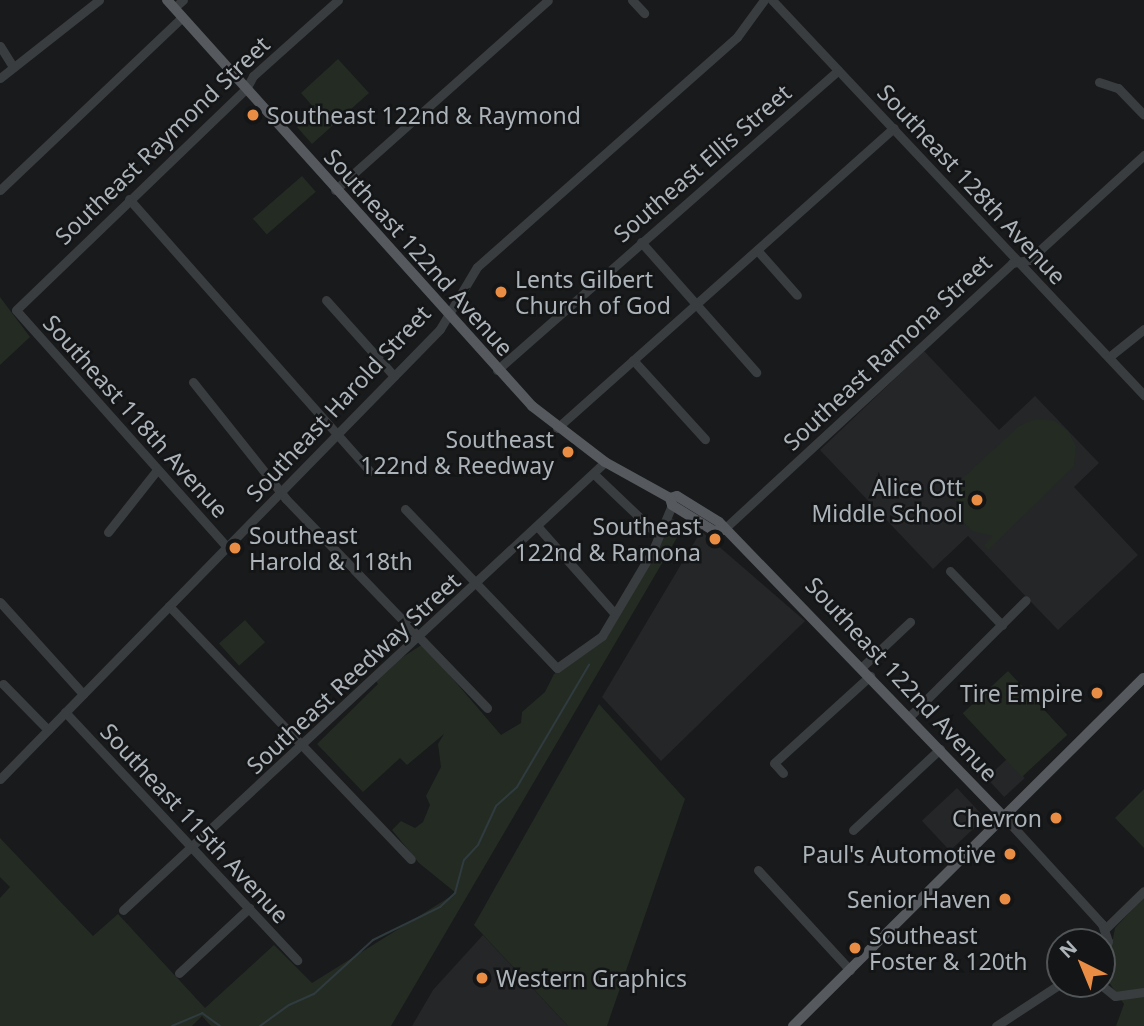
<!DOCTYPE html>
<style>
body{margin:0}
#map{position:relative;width:1144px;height:1026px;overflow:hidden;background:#191a1b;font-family:"Noto Sans",sans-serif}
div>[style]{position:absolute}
.built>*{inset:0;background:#252628;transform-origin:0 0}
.green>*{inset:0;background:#242b23;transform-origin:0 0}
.stream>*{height:2px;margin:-1px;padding:0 1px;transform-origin:1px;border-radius:1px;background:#303b3f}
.minor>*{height:9px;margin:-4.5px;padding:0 4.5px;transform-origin:4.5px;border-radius:4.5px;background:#3a3d40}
.major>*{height:10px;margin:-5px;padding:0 5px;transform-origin:5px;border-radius:5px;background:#565a5f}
.dots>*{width:19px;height:19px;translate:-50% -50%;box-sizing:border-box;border:4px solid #141516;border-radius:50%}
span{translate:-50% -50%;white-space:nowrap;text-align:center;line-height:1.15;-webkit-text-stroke:5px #141516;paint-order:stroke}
.poi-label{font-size:23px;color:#acb4ba}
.left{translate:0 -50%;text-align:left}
.right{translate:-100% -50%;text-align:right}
.street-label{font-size:23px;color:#acb4ba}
.north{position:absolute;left:1046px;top:928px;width:70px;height:70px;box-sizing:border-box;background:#141516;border:2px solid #515558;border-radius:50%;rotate:317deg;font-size:19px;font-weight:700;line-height:28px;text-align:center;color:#acb4ba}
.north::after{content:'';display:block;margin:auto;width:24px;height:32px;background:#e98c44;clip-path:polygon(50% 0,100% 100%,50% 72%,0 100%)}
</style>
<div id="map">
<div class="built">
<div style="clip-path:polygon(924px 351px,999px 430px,1035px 396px,1099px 463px,1074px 487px,1138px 555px,1058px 630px,968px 536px,933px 569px,820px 450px)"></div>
<div style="clip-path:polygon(701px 531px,805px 621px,661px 761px,602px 697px)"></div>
<div style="left:1007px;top:759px;width:26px;height:28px;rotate:47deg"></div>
<div style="left:957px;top:788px;width:41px;height:48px;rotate:47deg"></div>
<div style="clip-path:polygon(483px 935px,568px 1026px,412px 1026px,433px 990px)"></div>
</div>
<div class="green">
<div style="clip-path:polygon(338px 59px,369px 93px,312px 144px,297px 127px,316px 110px,301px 93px)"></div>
<div style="left:302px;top:176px;width:21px;height:65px;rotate:49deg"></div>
<div style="clip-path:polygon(0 297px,30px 337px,0 365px)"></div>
<div style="clip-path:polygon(1036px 419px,1055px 421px,1068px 431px,1076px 446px,1074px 466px,988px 550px,984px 545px,993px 536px,972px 531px,959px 517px,956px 491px,964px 477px,1019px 426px)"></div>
<div style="clip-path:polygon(671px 518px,685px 524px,391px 1026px,211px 1026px,202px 1016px,192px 1026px,0 1026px,0 898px,10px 887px,0 877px,0 838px,93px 936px,118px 914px,205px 1008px,274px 945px,312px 983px,456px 893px,419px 863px,392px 830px,401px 821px,415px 828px,423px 822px,430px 805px,426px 796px,441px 767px,438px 744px,444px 734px,407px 765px,400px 758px,363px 792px,317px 744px,378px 684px,375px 680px,392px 664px,423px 644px,501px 735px,521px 723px,522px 712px,545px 692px,554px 674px,603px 640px)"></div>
<div style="left:245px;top:620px;width:30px;height:35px;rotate:48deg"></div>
<div style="left:1008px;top:671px;width:87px;height:62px;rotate:47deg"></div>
<div style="clip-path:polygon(599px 704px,685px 799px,607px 1026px,568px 1026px,474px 925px)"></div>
<div style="clip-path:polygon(1144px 789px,1144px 848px,1115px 818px)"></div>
<div style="clip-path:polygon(1144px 897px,1144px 1026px,1116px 1026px,1124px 1004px,1106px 978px,1115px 928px)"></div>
</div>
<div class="stream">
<div style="left:172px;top:1026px;width:33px;rotate:-23deg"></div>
<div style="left:202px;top:1013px;width:22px;rotate:36deg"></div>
<div style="left:260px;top:1026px;width:36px;rotate:-36deg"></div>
<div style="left:289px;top:1005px;width:27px;rotate:-24deg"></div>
<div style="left:314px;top:994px;width:80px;rotate:-42.5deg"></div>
<div style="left:373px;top:940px;width:75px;rotate:-26.2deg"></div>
<div style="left:440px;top:907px;width:21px;rotate:-43deg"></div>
<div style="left:455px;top:893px;width:34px;rotate:-75deg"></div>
<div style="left:464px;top:860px;width:21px;rotate:-47deg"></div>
<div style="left:478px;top:845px;width:43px;rotate:-65.2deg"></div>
<div style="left:496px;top:806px;width:28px;rotate:-42deg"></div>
<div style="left:517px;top:787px;width:142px;rotate:-59.5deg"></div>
</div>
<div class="minor">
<div style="left:632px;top:0;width:18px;rotate:47deg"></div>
<div style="left:772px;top:0;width:543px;rotate:46.72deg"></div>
<div style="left:174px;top:8px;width:12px;rotate:-42deg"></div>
<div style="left:0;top:46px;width:25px;rotate:58deg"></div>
<div style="left:0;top:78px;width:126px;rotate:-38.2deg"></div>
<div style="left:1099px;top:82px;width:20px;rotate:18deg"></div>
<div style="left:1118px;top:88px;width:37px;rotate:46deg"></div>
<div style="left:0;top:190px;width:251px;rotate:-43.5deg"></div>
<div style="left:335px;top:190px;width:285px;rotate:-41.7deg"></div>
<div style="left:129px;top:199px;width:363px;rotate:48.5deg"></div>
<div style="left:641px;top:242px;width:174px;rotate:48.5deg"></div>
<div style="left:757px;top:250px;width:60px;rotate:48.4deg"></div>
<div style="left:326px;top:300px;width:102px;rotate:48.2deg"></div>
<div style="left:1109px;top:357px;width:45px;rotate:-38.7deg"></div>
<div style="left:633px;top:360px;width:107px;rotate:47.7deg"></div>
<div style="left:497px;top:370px;width:454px;rotate:-41.3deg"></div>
<div style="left:193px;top:382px;width:149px;rotate:51.5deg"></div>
<div style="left:286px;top:499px;width:290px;rotate:46.1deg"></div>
<div style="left:557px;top:428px;width:451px;rotate:-41.7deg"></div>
<div style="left:595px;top:475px;width:87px;rotate:43.6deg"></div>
<div style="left:405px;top:509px;width:220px;rotate:46.3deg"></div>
<div style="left:557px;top:668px;width:55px;rotate:-35.4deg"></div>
<div style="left:602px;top:636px;width:100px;rotate:-59.3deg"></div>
<div style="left:653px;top:550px;width:49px;rotate:-67.1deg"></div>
<div style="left:538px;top:527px;width:115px;rotate:48.5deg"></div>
<div style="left:723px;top:530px;width:393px;rotate:-42.7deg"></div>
<div style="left:1012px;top:263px;width:17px;rotate:-10deg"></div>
<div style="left:1029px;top:260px;width:156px;rotate:-42.4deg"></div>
<div style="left:108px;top:532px;width:79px;rotate:-51.7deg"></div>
<div style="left:227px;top:547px;width:317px;rotate:-131.7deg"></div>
<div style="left:16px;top:310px;width:319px;rotate:-43.9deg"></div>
<div style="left:246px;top:89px;width:15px;rotate:-62deg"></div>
<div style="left:253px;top:76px;width:114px;rotate:-41.8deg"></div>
<div style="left:950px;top:571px;width:75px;rotate:46.1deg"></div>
<div style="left:0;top:602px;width:124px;rotate:47.9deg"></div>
<div style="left:169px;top:606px;width:350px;rotate:46.3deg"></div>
<div style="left:862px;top:667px;width:66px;rotate:-43.2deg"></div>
<div style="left:3px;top:684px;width:64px;rotate:45.6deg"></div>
<div style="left:65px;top:712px;width:340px;rotate:46.9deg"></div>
<div style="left:909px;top:717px;width:165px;rotate:-45deg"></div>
<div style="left:783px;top:773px;width:13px;rotate:-132deg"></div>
<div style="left:774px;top:763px;width:130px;rotate:-42.2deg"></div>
<div style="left:0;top:779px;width:629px;rotate:-45.64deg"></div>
<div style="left:440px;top:329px;width:72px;rotate:-59.2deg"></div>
<div style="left:477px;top:267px;width:347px;rotate:-41.5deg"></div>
<div style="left:737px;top:37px;width:46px;rotate:-53.9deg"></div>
<div style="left:1006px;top:819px;width:142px;rotate:47.6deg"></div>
<div style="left:1102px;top:924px;width:18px;rotate:71deg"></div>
<div style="left:1108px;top:941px;width:23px;rotate:105deg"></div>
<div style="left:853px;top:830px;width:119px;rotate:-43deg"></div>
<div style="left:758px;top:870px;width:136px;rotate:47.4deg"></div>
<div style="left:123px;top:910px;width:658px;rotate:-42.91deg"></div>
<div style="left:1105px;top:929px;width:54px;rotate:-44.3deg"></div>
<div style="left:179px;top:973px;width:96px;rotate:-42.9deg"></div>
<div style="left:1100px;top:984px;width:19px;rotate:39deg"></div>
<div style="left:1115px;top:996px;width:29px;rotate:-8deg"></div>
<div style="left:996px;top:1026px;width:77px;rotate:-33.3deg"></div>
</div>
<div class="major">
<div style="left:167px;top:0;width:546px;rotate:48.04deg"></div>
<div style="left:532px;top:406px;width:92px;rotate:37.5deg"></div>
<div style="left:605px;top:462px;width:74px;rotate:29deg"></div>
<div style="left:670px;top:498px;width:7px;rotate:-16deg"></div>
<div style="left:677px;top:496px;width:49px;rotate:31.8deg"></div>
<div style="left:719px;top:522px;width:413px;rotate:46deg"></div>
<div style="left:670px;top:498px;width:7px;rotate:74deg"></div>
<div style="left:672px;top:505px;width:49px;rotate:31.8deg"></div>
<div style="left:714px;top:531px;width:9px;rotate:-6deg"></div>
<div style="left:793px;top:1026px;width:494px;rotate:-44.8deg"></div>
</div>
<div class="dots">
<div style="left:253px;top:115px;background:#e98c44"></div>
<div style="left:501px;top:292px;background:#e98c44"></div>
<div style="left:568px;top:452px;background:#e98c44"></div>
<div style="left:977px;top:500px;background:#e98c44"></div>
<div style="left:715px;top:539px;background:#e98c44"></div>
<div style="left:235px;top:548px;background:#e98c44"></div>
<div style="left:1097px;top:693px;background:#e98c44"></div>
<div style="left:1056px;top:818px;background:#e98c44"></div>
<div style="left:1010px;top:854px;background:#e98c44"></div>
<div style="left:1005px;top:899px;background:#e98c44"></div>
<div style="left:855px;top:948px;background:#e98c44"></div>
<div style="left:482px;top:978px;background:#e98c44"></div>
</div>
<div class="poi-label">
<span class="left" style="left:267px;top:115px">Southeast 122nd &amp; Raymond</span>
<span class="left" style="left:515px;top:292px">Lents Gilbert<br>Church of God</span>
<span class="right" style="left:554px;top:452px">Southeast<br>122nd &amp; Reedway</span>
<span class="right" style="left:963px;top:500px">Alice Ott<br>Middle School</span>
<span class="right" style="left:701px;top:539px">Southeast<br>122nd &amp; Ramona</span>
<span class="left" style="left:249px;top:548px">Southeast<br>Harold &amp; 118th</span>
<span class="right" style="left:1083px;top:693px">Tire Empire</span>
<span class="right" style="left:1042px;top:818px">Chevron</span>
<span class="right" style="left:996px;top:854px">Paul's Automotive</span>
<span class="right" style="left:991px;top:899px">Senior Haven</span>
<span class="left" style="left:869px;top:948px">Southeast<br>Foster &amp; 120th</span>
<span class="left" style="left:496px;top:978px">Western Graphics</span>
</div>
<div class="street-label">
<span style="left:162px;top:140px;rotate:-44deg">Southeast Raymond Street</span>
<span style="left:702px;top:163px;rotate:-41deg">Southeast Ellis Street</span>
<span style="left:972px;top:184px;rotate:47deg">Southeast 128th Avenue</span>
<span style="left:419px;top:252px;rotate:48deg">Southeast 122nd Avenue</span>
<span style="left:887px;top:352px;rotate:-43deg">Southeast Ramona Street</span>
<span style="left:338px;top:403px;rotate:-47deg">Southeast Harold Street</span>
<span style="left:136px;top:416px;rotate:48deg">Southeast 118th Avenue</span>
<span style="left:353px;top:673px;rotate:-43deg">Southeast Reedway Street</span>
<span style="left:902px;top:679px;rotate:47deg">Southeast 122nd Avenue</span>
<span style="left:195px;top:823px;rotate:47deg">Southeast 115th Avenue</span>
</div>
<div class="north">N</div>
</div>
